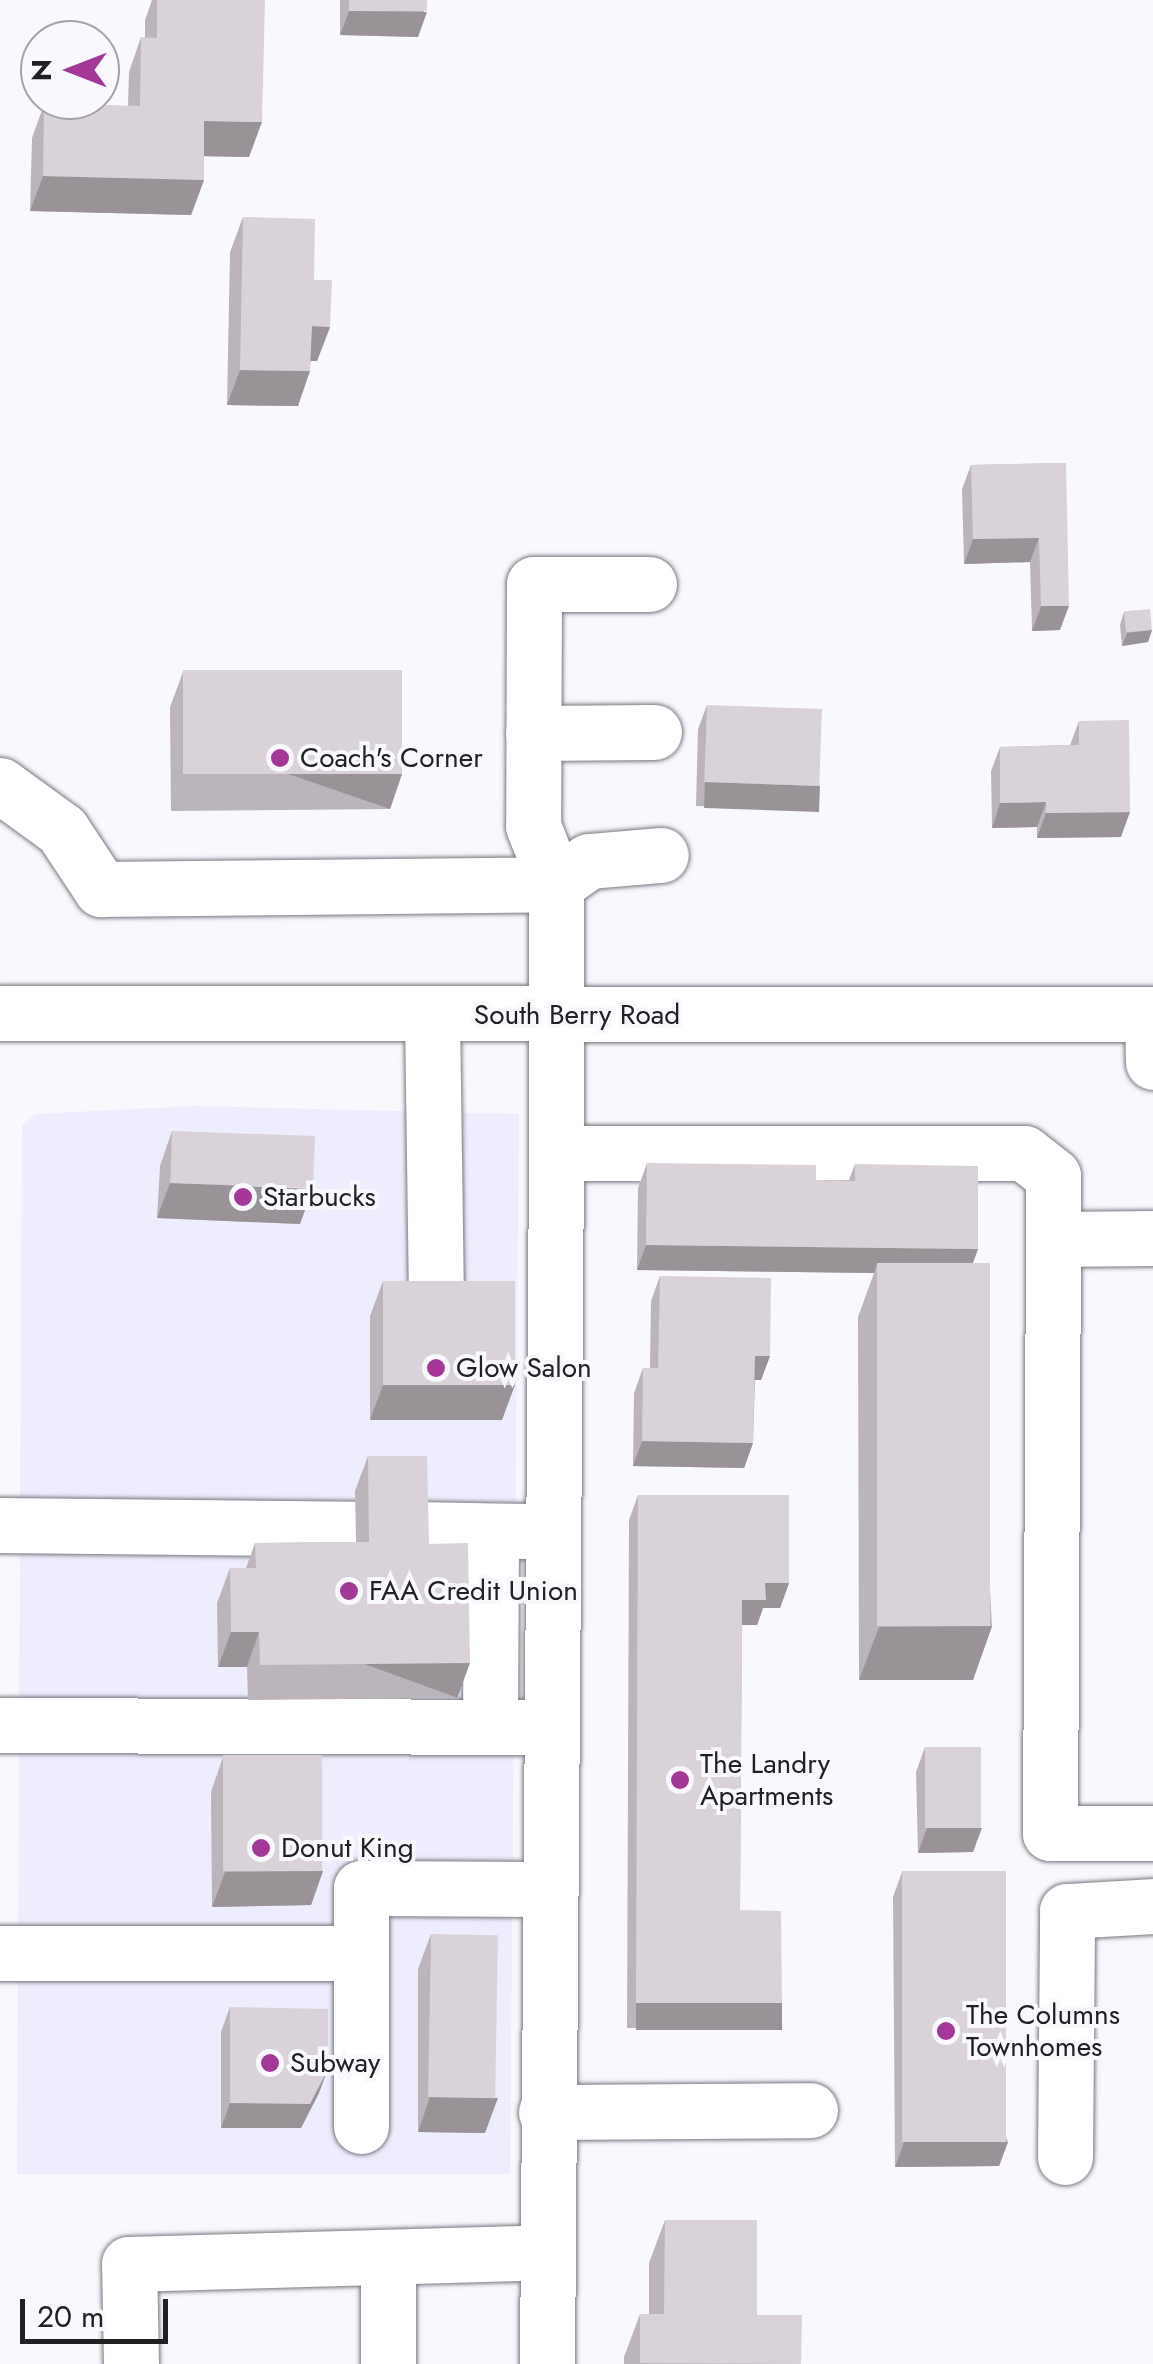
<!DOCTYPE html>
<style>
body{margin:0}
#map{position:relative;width:1153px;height:2364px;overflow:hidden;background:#f8f8fd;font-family:Jost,sans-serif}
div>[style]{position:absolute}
.built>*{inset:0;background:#ededfe}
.roads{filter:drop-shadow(0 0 2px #797981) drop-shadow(0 0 2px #797981)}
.minor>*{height:55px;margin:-27.5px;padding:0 27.5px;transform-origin:27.5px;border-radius:27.5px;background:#fff}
.wall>*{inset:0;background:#bbb5bb}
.shaded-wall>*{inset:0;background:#999398;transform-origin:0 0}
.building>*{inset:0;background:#dad2d9;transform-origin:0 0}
.dots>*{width:28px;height:28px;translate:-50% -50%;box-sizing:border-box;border:5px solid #f8f8fd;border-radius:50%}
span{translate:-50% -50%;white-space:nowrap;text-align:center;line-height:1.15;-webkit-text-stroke:8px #f8f8fd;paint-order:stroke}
.poi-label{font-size:28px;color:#212124}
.left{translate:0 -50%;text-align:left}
.street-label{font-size:28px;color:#212124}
.north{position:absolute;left:20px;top:20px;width:100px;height:100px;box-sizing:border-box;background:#f8f8fd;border:2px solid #a2a2a6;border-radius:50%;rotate:270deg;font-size:28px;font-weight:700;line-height:40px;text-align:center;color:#212124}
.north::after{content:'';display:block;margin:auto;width:35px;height:45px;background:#a43898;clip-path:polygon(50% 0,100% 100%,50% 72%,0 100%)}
.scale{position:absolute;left:20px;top:2299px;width:148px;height:45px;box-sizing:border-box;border:5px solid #212124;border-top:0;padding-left:12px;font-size:30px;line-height:35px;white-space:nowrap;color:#212124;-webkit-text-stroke:8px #f8f8fd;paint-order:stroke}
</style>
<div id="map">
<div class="built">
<div style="clip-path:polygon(193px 1106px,519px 1114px,510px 2174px,17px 2174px,22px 1126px,35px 1114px)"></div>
</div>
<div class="roads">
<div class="minor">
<div style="left:649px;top:584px;width:115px;rotate:180deg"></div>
<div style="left:534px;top:584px;width:242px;rotate:90.2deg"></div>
<div style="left:533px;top:826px;width:62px;rotate:68.4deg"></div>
<div style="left:556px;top:884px;width:40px;rotate:-34.9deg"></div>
<div style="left:589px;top:861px;width:72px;rotate:-4.8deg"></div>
<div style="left:533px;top:733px;width:121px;rotate:-0.5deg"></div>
<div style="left:0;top:785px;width:77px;rotate:36deg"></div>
<div style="left:62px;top:830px;width:71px;rotate:56.5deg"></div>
<div style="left:101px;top:889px;width:455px;rotate:-0.6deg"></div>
<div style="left:556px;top:884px;width:269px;rotate:90deg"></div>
<div style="left:556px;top:1153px;width:468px"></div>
<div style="left:1024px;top:1153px;width:37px;rotate:38deg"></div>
<div style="left:1053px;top:1176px;width:63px;rotate:90deg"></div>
<div style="left:1053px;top:1239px;width:100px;rotate:-0.6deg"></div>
<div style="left:0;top:1013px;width:1153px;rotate:0.05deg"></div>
<div style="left:432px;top:1014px;width:272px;rotate:89.2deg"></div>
<div style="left:1152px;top:1014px;width:48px;rotate:88.8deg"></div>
<div style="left:1053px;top:1239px;width:594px;rotate:90.29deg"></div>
<div style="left:1050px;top:1833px;width:103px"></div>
<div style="left:0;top:1525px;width:356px;rotate:0.6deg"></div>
<div style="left:415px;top:1529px;width:113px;rotate:1deg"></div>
<div style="left:0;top:1725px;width:551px;rotate:0.21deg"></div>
<div style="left:490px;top:1727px;width:196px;rotate:-89.7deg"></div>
<div style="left:0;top:1953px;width:361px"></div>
<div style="left:546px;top:2112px;width:264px;rotate:-0.4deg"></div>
<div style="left:361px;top:2126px;width:238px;rotate:-90deg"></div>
<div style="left:361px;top:1888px;width:188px;rotate:0.3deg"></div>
<div style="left:1065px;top:2157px;width:246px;rotate:-89.5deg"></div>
<div style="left:1067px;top:1911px;width:86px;rotate:-3.3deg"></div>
<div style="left:388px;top:2257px;width:107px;rotate:90deg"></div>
<div style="left:131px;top:2364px;width:100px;rotate:-91.1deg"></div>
<div style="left:129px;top:2264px;width:417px;rotate:-1.6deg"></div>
<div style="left:547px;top:2364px;width:1211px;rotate:-89.57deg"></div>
</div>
</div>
<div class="wall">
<div style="clip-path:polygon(152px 0,265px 0,249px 157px,204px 156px,204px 180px,191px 215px,30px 211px,32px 138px,44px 104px,128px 106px,129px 72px,141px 37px,145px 37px,145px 20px)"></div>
<div style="clip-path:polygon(340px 0,427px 0,418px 37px,340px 35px)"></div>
<div style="clip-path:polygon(243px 217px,314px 280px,330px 327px,317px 361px,311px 361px,298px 406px,227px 405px,230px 252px)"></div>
<div style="clip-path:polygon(1066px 463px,1060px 630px,1032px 631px,1030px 562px,964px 564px,962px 489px,971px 465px)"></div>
<div style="clip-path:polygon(1124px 612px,1152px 630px,1148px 642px,1122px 646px,1120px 625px)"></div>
<div style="clip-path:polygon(183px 672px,402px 774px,390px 809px,171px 811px,170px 707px)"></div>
<div style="clip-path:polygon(707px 705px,820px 786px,811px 810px,696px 806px,698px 729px)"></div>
<div style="clip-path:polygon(1079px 721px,1121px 837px,1037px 838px,1037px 827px,992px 828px,991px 771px,1000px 747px,1070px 745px)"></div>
<div style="clip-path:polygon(172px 1131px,300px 1224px,157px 1218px,160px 1166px)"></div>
<div style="clip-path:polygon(647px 1163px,816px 1180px,849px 1180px,855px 1164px,978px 1249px,972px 1263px,992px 1626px,973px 1680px,859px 1680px,858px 1317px,874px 1273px,637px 1270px,638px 1188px)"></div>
<div style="clip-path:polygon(660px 1276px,770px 1356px,761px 1380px,755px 1380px,753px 1443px,744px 1468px,633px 1466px,634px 1393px,643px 1368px,650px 1368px,651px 1301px)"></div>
<div style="clip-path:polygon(383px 1281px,502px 1420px,370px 1420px,370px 1316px)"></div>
<div style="clip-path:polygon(368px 1456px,429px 1544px,457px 1698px,248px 1700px,247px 1667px,218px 1667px,217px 1603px,230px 1568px,246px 1568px,255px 1543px,356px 1542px,355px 1491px)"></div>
<div style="clip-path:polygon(638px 1495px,789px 1583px,780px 1608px,763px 1608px,757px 1625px,742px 1625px,740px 1910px,782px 2003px,773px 2028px,627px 2028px,629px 1520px)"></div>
<div style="clip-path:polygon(925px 1747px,973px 1852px,918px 1853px,916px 1772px)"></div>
<div style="clip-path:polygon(223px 1757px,323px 1871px,311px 1905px,212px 1907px,211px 1792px)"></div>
<div style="clip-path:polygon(902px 1872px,1008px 2142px,999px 2166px,895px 2167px,893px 1897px)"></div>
<div style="clip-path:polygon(431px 1934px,485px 2133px,418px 2132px,418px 1969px)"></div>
<div style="clip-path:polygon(230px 2007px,319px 2093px,301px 2128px,221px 2128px,221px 2032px)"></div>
<div style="clip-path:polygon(665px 2220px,757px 2315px,801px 2364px,624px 2364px,624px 2357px,640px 2314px,649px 2314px,649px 2263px)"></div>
</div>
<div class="shaded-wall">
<div style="clip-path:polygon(349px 11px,427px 12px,418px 37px,340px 35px)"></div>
<div style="clip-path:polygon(204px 121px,262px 122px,249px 157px,192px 156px)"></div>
<div style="clip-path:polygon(43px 176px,204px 180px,191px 215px,30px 211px)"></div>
<div style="clip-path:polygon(312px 326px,330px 327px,317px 361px,299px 361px)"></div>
<div style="clip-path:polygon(240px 370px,310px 371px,298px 406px,227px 405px)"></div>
<div style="clip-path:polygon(1039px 538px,1030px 562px,964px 564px,973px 539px)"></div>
<div style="clip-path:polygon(1041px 606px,1069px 606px,1060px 630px,1032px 631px)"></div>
<div style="clip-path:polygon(1152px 630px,1148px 642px,1122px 646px,1127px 633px)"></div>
<div style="left:402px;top:774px;width:37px;height:218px;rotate:109deg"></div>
<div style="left:705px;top:782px;width:115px;height:26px;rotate:2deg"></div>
<div style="clip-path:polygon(1046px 802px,1037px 827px,992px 828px,1000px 803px)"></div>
<div style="clip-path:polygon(1130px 812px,1121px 837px,1037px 838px,1046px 813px)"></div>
<div style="clip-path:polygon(170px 1183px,313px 1189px,300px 1224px,157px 1218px)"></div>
<div style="clip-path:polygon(646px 1245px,978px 1249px,969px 1274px,877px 1264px,874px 1273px,637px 1270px)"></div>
<div style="clip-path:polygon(755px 1356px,770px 1356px,761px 1380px,746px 1380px)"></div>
<div style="clip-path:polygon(383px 1385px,515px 1385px,502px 1420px,370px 1420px)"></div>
<div style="clip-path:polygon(642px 1441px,753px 1443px,744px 1468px,633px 1466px)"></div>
<div style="clip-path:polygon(765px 1583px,789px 1583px,780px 1608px,763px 1608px,757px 1625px,733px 1625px,742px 1600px)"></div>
<div style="clip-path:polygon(992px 1626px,973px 1680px,859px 1680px,879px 1627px)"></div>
<div style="clip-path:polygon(231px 1632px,259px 1632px,247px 1667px,218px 1667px)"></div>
<div style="left:470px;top:1663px;width:37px;height:210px;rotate:110deg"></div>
<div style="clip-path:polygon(927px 1828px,982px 1828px,973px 1852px,918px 1853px)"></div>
<div style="clip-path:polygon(323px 1871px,311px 1905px,212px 1907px,225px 1872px)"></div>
<div style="left:636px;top:2003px;width:146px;height:27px"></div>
<div style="clip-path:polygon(328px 2069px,319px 2093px,301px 2128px,221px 2128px,230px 2103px)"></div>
<div style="clip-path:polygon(430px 2097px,498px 2098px,485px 2133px,418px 2132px)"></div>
<div style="clip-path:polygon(904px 2142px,1008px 2142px,999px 2166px,895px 2167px)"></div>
</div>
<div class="building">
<div style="clip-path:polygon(157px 0,265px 0,262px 122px,204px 121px,204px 180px,43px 176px,44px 104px,140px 106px,141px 37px,157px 38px)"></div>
<div style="left:349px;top:0;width:78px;height:11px"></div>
<div style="clip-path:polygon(243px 217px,315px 219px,314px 280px,332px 280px,330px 327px,312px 326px,310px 371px,240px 370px)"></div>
<div style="clip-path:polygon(1066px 463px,1069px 606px,1041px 606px,1039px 538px,973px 539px,971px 465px)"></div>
<div style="left:1150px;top:609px;width:21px;height:26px;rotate:85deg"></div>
<div style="left:402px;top:670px;width:104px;height:219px;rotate:90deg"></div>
<div style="left:707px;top:705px;width:115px;height:77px;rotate:2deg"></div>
<div style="clip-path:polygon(1129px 720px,1130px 812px,1046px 813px,1046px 802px,1000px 803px,1000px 747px,1079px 745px,1079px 721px)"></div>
<div style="left:172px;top:1131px;width:143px;height:52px;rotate:2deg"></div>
<div style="clip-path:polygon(647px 1163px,816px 1165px,816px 1180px,855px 1181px,855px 1164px,978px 1166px,978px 1249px,646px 1245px)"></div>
<div style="left:990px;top:1263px;width:363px;height:113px;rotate:90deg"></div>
<div style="clip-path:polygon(660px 1276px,771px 1278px,770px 1356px,755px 1356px,753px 1443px,642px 1441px,643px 1368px,658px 1368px)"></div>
<div style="left:383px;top:1281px;width:132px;height:104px"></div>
<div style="clip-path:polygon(368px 1456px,427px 1456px,429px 1544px,468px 1543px,470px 1663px,260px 1665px,259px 1632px,231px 1632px,230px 1568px,256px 1568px,255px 1543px,369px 1542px)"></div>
<div style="clip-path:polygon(638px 1495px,789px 1495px,789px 1583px,765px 1583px,766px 1600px,742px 1600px,740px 1910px,781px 1911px,782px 2003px,636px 2003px)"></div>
<div style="left:925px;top:1747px;width:56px;height:81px"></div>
<div style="left:322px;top:1755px;width:116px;height:99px;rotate:90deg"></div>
<div style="left:1006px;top:1871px;width:271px;height:104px;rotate:90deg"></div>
<div style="left:431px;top:1934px;width:67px;height:163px;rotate:1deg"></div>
<div style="clip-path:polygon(230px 2007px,328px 2009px,328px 2069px,310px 2104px,230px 2103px)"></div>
<div style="clip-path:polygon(665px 2220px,757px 2220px,757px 2315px,802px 2315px,801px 2364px,640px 2363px,640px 2314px,664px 2314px)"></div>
</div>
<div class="dots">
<div style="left:280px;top:758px;background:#a43898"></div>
<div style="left:243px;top:1197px;background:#a43898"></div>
<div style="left:436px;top:1368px;background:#a43898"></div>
<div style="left:349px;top:1591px;background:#a43898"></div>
<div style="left:680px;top:1780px;background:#a43898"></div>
<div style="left:261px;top:1848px;background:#a43898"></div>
<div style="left:946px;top:2031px;background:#a43898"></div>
<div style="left:270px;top:2063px;background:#a43898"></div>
</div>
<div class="poi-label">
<span class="left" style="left:300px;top:758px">Coach's Corner</span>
<span class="left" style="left:263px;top:1197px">Starbucks</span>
<span class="left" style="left:456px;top:1368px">Glow Salon</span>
<span class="left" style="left:369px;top:1591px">FAA Credit Union</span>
<span class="left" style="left:700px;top:1780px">The Landry<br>Apartments</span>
<span class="left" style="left:281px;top:1848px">Donut King</span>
<span class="left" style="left:966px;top:2031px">The Columns<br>Townhomes</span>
<span class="left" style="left:290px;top:2063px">Subway</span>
</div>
<div class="street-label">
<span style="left:577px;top:1015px">South Berry Road</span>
</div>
<div class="north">N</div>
<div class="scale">20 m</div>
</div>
